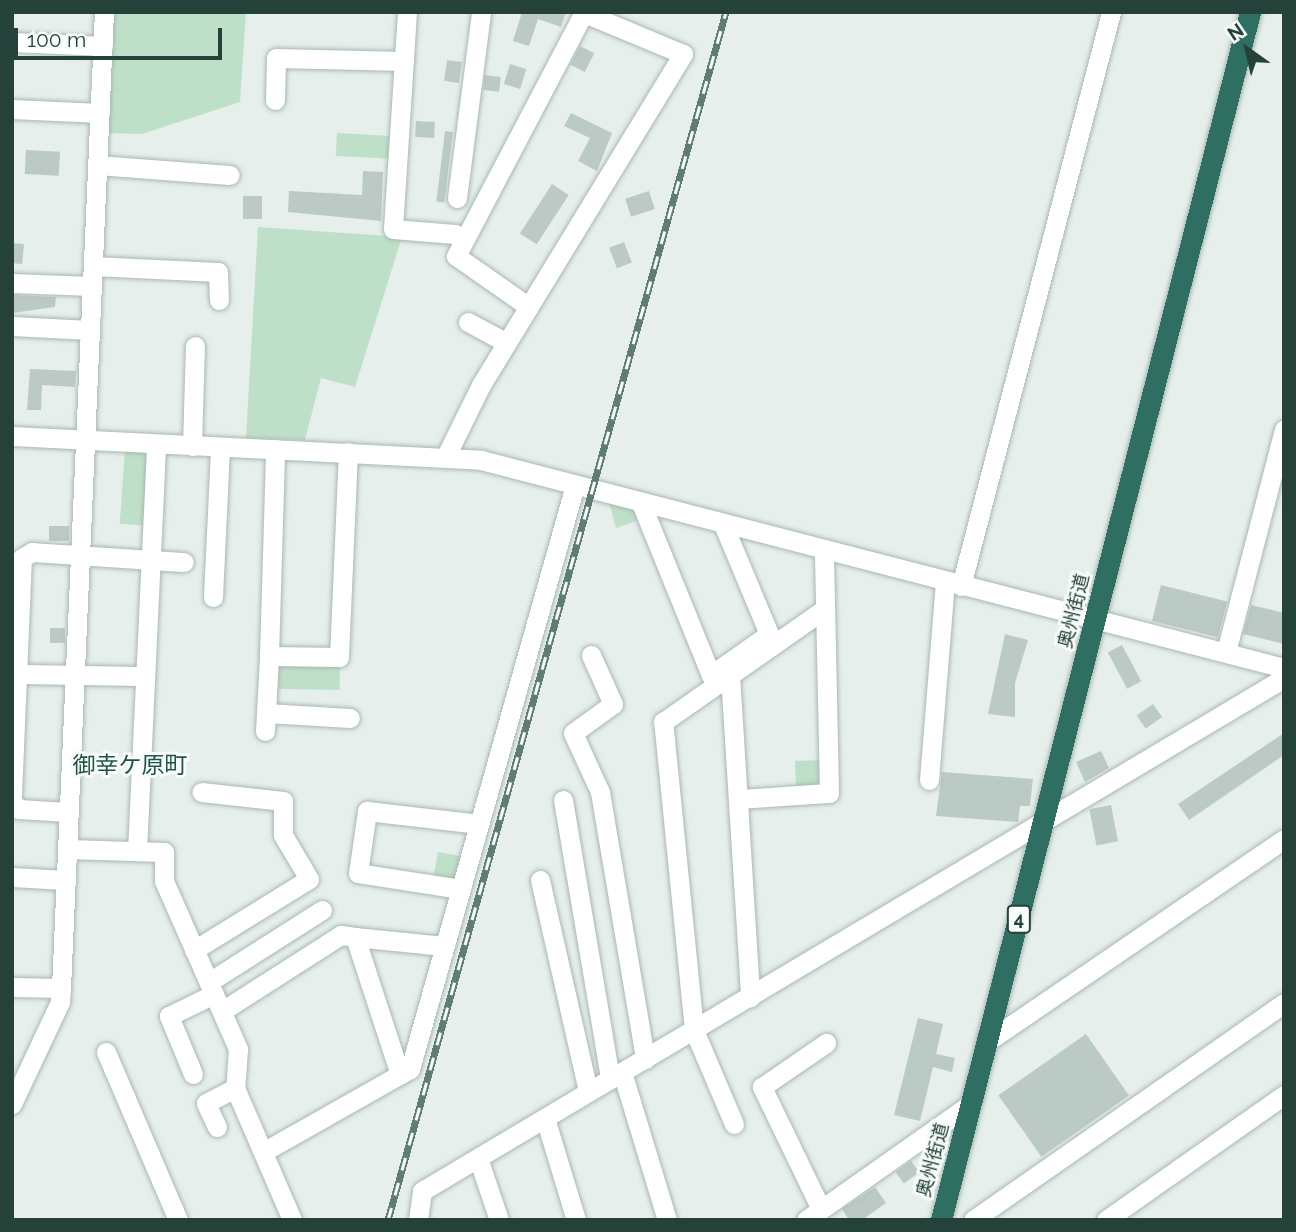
<!DOCTYPE html>
<meta charset="utf-8">
<style>
body{margin:0}
#map{position:relative;width:1296px;height:1232px;overflow:hidden;background:#e6efeb;font-family:Raleway,"Noto Sans JP",sans-serif}
div>[style]{position:absolute}
.green>*{inset:0;background:#bfe0c8;transform-origin:0 0}
.building>*{inset:0;background:#bbcac4;transform-origin:0 0}
.roads{filter:drop-shadow(0 0 2px #a8b8b2) drop-shadow(0 0 2px #a8b8b2)}
.minor>*{height:19px;margin:-9.5px;padding:0 9.5px;transform-origin:9.5px;border-radius:9.5px;background:#fff}
.highway>*{height:21px;margin:-10.5px;padding:0 10.5px;transform-origin:10.5px;border-radius:10.5px;background:#2f6f62}
.rail>*{height:7px;margin-top:-3.5px;transform-origin:0;background:repeating-linear-gradient(90deg,#f7fbf9 0 13px,#5f7d75 0 26px);box-sizing:border-box;border-block:2px solid #5f7d75}
span{translate:-50% -50%;white-space:nowrap;text-align:center;line-height:1.15;-webkit-text-stroke:6px #f7fbf9;paint-order:stroke}
.shield-label span{padding:2px 5px;background:#f7fbf9;border:2px solid;border-radius:5px;-webkit-text-stroke-width:0}
.shield-label{font-size:18px;color:#24423a;font-weight:700}
.street-label{font-size:19px;color:#24423a}
.quarter-label{font-size:23px;color:#1f5548}
.frame{position:absolute;inset:0;border:14px solid #24423a;pointer-events:none}
.north{position:absolute;left:1212px;top:14px;width:70px;height:70px;-webkit-text-stroke:5px #f7fbf9;paint-order:stroke;rotate:326deg;font-size:19px;font-weight:700;line-height:28px;text-align:center;color:#24423a}
.north::after{content:'';display:block;margin:auto;width:24px;height:32px;background:#24423a;clip-path:polygon(50% 0,100% 100%,50% 72%,0 100%)}
.scale{position:absolute;left:14px;top:28px;width:208px;height:32px;box-sizing:border-box;border:4px solid #24423a;border-top:0;padding-left:9px;font-size:21px;line-height:24px;white-space:nowrap;color:#24423a;-webkit-text-stroke:5px #f7fbf9;paint-order:stroke}
</style>
<div id="map">
<div class="green">
<div style="clip-path:polygon(112px 12px,246px 12px,240px 102px,142px 134px,107px 133px)"></div>
<div style="left:337px;top:133px;width:55px;height:23px;rotate:3deg"></div>
<div style="clip-path:polygon(258px 227px,402px 237px,355px 387px,321px 378px,305px 440px,246px 438px)"></div>
<div style="left:125px;top:448px;width:28px;height:76px;rotate:4deg"></div>
<div style="clip-path:polygon(609px 503px,638px 510px,642px 519px,616px 528px)"></div>
<div style="left:279px;top:664px;width:61px;height:25px;rotate:1deg"></div>
<div style="clip-path:polygon(821px 760px,822px 779px,814px 787px,796px 788px,795px 761px)"></div>
<div style="clip-path:polygon(438px 852px,466px 857px,455px 881px,433px 878px)"></div>
</div>
<div class="building">
<div style="clip-path:polygon(522px 12px,566px 12px,561px 27px,538px 19px,529px 46px,513px 41px)"></div>
<div style="left:580px;top:46px;width:16px;height:21px;rotate:27deg"></div>
<div style="left:447px;top:60px;width:15px;height:21px;rotate:8deg"></div>
<div style="left:510px;top:64px;width:17px;height:21px;rotate:17deg"></div>
<div style="left:485px;top:75px;width:16px;height:15px;rotate:7deg"></div>
<div style="clip-path:polygon(571px 113px,612px 133px,597px 171px,578px 161px,590px 138px,564px 126px)"></div>
<div style="left:416px;top:121px;width:19px;height:16px;rotate:3deg"></div>
<div style="left:445px;top:131px;width:8px;height:71px;rotate:7deg"></div>
<div style="left:26px;top:150px;width:34px;height:24px;rotate:3deg"></div>
<div style="clip-path:polygon(363px 171px,383px 172px,381px 221px,288px 212px,289px 191px,362px 195px)"></div>
<div style="left:552px;top:184px;width:20px;height:59px;rotate:33deg"></div>
<div style="left:649px;top:191px;width:19px;height:25px;rotate:72deg"></div>
<div style="left:243px;top:196px;width:19px;height:23px"></div>
<div style="left:624px;top:242px;width:22px;height:16px;rotate:69deg"></div>
<div style="left:12px;top:243px;width:12px;height:20px;rotate:5deg"></div>
<div style="clip-path:polygon(12px 295px,56px 297px,55px 307px,12px 313px)"></div>
<div style="clip-path:polygon(30px 369px,76px 371px,75px 387px,42px 385px,41px 410px,27px 410px)"></div>
<div style="left:49px;top:526px;width:20px;height:15px"></div>
<div style="left:1161px;top:585px;width:68px;height:37px;rotate:14deg"></div>
<div style="clip-path:polygon(1251px 605px,1284px 613px,1284px 644px,1243px 634px)"></div>
<div style="left:50px;top:628px;width:15px;height:15px"></div>
<div style="clip-path:polygon(1005px 634px,1028px 640px,1015px 683px,1015px 717px,988px 714px)"></div>
<div style="left:1122px;top:645px;width:41px;height:16px;rotate:62deg"></div>
<div style="left:1153px;top:704px;width:16px;height:20px;rotate:55deg"></div>
<div style="clip-path:polygon(1284px 733px,1284px 755px,1189px 820px,1178px 804px)"></div>
<div style="clip-path:polygon(1101px 751px,1109px 768px,1085px 782px,1076px 762px)"></div>
<div style="clip-path:polygon(942px 772px,1033px 779px,1030px 806px,1020px 806px,1018px 822px,936px 816px)"></div>
<div style="left:1111px;top:805px;width:37px;height:22px;rotate:79deg"></div>
<div style="clip-path:polygon(918px 1018px,943px 1024px,936px 1054px,955px 1058px,952px 1072px,933px 1067px,920px 1121px,894px 1115px)"></div>
<div style="left:1086px;top:1034px;width:75px;height:107px;rotate:55deg"></div>
<div style="left:911px;top:1161px;width:14px;height:19px;rotate:54deg"></div>
<div style="clip-path:polygon(875px 1187px,886px 1203px,862px 1220px,849px 1220px,842px 1209px)"></div>
</div>
<div class="roads">
<div class="minor">
<div style="left:407px;top:12px;width:217px;rotate:93.7deg"></div>
<div style="left:393px;top:229px;width:62px;rotate:4.6deg"></div>
<div style="left:455px;top:234px;width:11px;rotate:45deg"></div>
<div style="left:12px;top:42px;width:91px;rotate:2.5deg"></div>
<div style="left:275px;top:100px;width:42px;rotate:-88.6deg"></div>
<div style="left:276px;top:58px;width:128px;rotate:1.3deg"></div>
<div style="left:12px;top:109px;width:88px;rotate:2.6deg"></div>
<div style="left:97px;top:165px;width:133px;rotate:4.3deg"></div>
<div style="left:457px;top:198px;width:188px;rotate:-82.6deg"></div>
<div style="left:93px;top:266px;width:125px;rotate:2.7deg"></div>
<div style="left:218px;top:272px;width:28px;rotate:88deg"></div>
<div style="left:12px;top:283px;width:80px;rotate:2.1deg"></div>
<div style="left:529px;top:307px;width:89px;rotate:-145.1deg"></div>
<div style="left:456px;top:256px;width:276px;rotate:-62.3deg"></div>
<div style="left:468px;top:322px;width:44px;rotate:28.3deg"></div>
<div style="left:12px;top:326px;width:78px;rotate:2.9deg"></div>
<div style="left:12px;top:436px;width:470px;rotate:2.9deg"></div>
<div style="left:481px;top:460px;width:830px;rotate:14.52deg"></div>
<div style="left:192px;top:446px;width:100px;rotate:-88.3deg"></div>
<div style="left:446px;top:456px;width:79px;rotate:-63.8deg"></div>
<div style="left:481px;top:385px;width:388px;rotate:-58.6deg"></div>
<div style="left:683px;top:54px;width:109px;rotate:-157.4deg"></div>
<div style="left:641px;top:503px;width:186px;rotate:67.9deg"></div>
<div style="left:711px;top:675px;width:71px;rotate:-35.3deg"></div>
<div style="left:769px;top:634px;width:119px;rotate:-112.7deg"></div>
<div style="left:961px;top:586px;width:593px;rotate:-75.35deg"></div>
<div style="left:213px;top:597px;width:150px;rotate:-87.3deg"></div>
<div style="left:1226px;top:652px;width:230px;rotate:-75.4deg"></div>
<div style="left:591px;top:655px;width:54px;rotate:65.8deg"></div>
<div style="left:613px;top:704px;width:49px;rotate:144.1deg"></div>
<div style="left:573px;top:733px;width:65px;rotate:65.4deg"></div>
<div style="left:600px;top:792px;width:271px;rotate:80.4deg"></div>
<div style="left:269px;top:656px;width:207px;rotate:-88.3deg"></div>
<div style="left:19px;top:674px;width:126px;rotate:0.9deg"></div>
<div style="left:730px;top:675px;width:323px;rotate:86.4deg"></div>
<div style="left:266px;top:713px;width:84px;rotate:3.4deg"></div>
<div style="left:265px;top:731px;width:75px;rotate:-86.9deg"></div>
<div style="left:269px;top:656px;width:70px;rotate:0.8deg"></div>
<div style="left:339px;top:657px;width:205px;rotate:-87.5deg"></div>
<div style="left:929px;top:780px;width:199px;rotate:-85.4deg"></div>
<div style="left:12px;top:795px;width:237px;rotate:-87.6deg"></div>
<div style="left:22px;top:558px;width:12px;rotate:-31deg"></div>
<div style="left:32px;top:552px;width:152px;rotate:3.8deg"></div>
<div style="left:740px;top:799px;width:89px;rotate:-3.9deg"></div>
<div style="left:829px;top:793px;width:243px;rotate:-91.2deg"></div>
<div style="left:563px;top:800px;width:283px;rotate:80.4deg"></div>
<div style="left:12px;top:801px;width:10px;rotate:53deg"></div>
<div style="left:18px;top:809px;width:50px;rotate:3.4deg"></div>
<div style="left:67px;top:849px;width:97px;rotate:1.8deg"></div>
<div style="left:164px;top:852px;width:29px;rotate:90deg"></div>
<div style="left:164px;top:881px;width:184px;rotate:66.2deg"></div>
<div style="left:238px;top:1049px;width:39px;rotate:94deg"></div>
<div style="left:235px;top:1088px;width:144px;rotate:66.6deg"></div>
<div style="left:137px;top:851px;width:407px;rotate:-87.3deg"></div>
<div style="left:12px;top:877px;width:53px;rotate:3.2deg"></div>
<div style="left:540px;top:880px;width:217px;rotate:77.2deg"></div>
<div style="left:461px;top:889px;width:104px;rotate:-171.2deg"></div>
<div style="left:358px;top:873px;width:63px;rotate:-81.7deg"></div>
<div style="left:367px;top:811px;width:113px;rotate:6.6deg"></div>
<div style="left:355px;top:937px;width:89px;rotate:5.8deg"></div>
<div style="left:194px;top:950px;width:135px;rotate:-31.7deg"></div>
<div style="left:309px;top:879px;width:51px;rotate:-120.6deg"></div>
<div style="left:283px;top:835px;width:34px;rotate:-90deg"></div>
<div style="left:283px;top:801px;width:82px;rotate:-173.7deg"></div>
<div style="left:209px;top:982px;width:134px;rotate:-32.5deg"></div>
<div style="left:12px;top:987px;width:49px;rotate:1.2deg"></div>
<div style="left:222px;top:1011px;width:141px;rotate:-32.6deg"></div>
<div style="left:341px;top:935px;width:14px;rotate:8deg"></div>
<div style="left:355px;top:937px;width:145px;rotate:71.9deg"></div>
<div style="left:988px;top:1041px;width:358px;rotate:-34.3deg"></div>
<div style="left:106px;top:1052px;width:183px;rotate:66.8deg"></div>
<div style="left:622px;top:1072px;width:155px;rotate:73.1deg"></div>
<div style="left:193px;top:1074px;width:63px;rotate:-112.5deg"></div>
<div style="left:169px;top:1016px;width:50px;rotate:-26.1deg"></div>
<div style="left:12px;top:1104px;width:113px;rotate:-64.8deg"></div>
<div style="left:60px;top:1002px;width:14px;rotate:-86deg"></div>
<div style="left:61px;top:988px;width:977px;rotate:-87.48deg"></div>
<div style="left:545px;top:1118px;width:107px;rotate:73.1deg"></div>
<div style="left:734px;top:1124px;width:102px;rotate:-113.1deg"></div>
<div style="left:694px;top:1030px;width:310px;rotate:-95.7deg"></div>
<div style="left:663px;top:722px;width:195px;rotate:-35deg"></div>
<div style="left:217px;top:1127px;width:26px;rotate:-115deg"></div>
<div style="left:206px;top:1103px;width:33px;rotate:-27deg"></div>
<div style="left:263px;top:1152px;width:169px;rotate:-29.5deg"></div>
<div style="left:410px;top:1069px;width:607px;rotate:-74.22deg"></div>
<div style="left:478px;top:1158px;width:65px;rotate:71.3deg"></div>
<div style="left:821px;top:1209px;width:136px;rotate:-115.8deg"></div>
<div style="left:762px;top:1087px;width:78px;rotate:-34.5deg"></div>
<div style="left:418px;top:1220px;width:29px;rotate:-82deg"></div>
<div style="left:422px;top:1191px;width:1003px;rotate:-30.76deg"></div>
<div style="left:806px;top:1220px;width:203px;rotate:-35.2deg"></div>
<div style="left:973px;top:1220px;width:379px;rotate:-34.9deg"></div>
<div style="left:1106px;top:1220px;width:218px;rotate:-35.1deg"></div>
</div>
<div class="highway">
<div style="left:941px;top:1220px;width:1247px;rotate:-75.65deg"></div>
</div>
</div>
<div class="rail">
<div style="left:388px;top:1220px;width:1254px;rotate:-74.37deg"></div>
</div>
<div class="shield-label">
<span style="left:1019px;top:919px">4</span>
</div>
<div class="street-label">
<span style="left:1074px;top:611px;rotate:-76deg">奥州街道</span>
<span style="left:933px;top:1160px;rotate:-75deg">奥州街道</span>
</div>
<div class="quarter-label">
<span style="left:130px;top:765px">御幸ケ原町</span>
</div>
<div class="frame"></div>
<div class="north">N</div>
<div class="scale">100 m</div>
</div>
